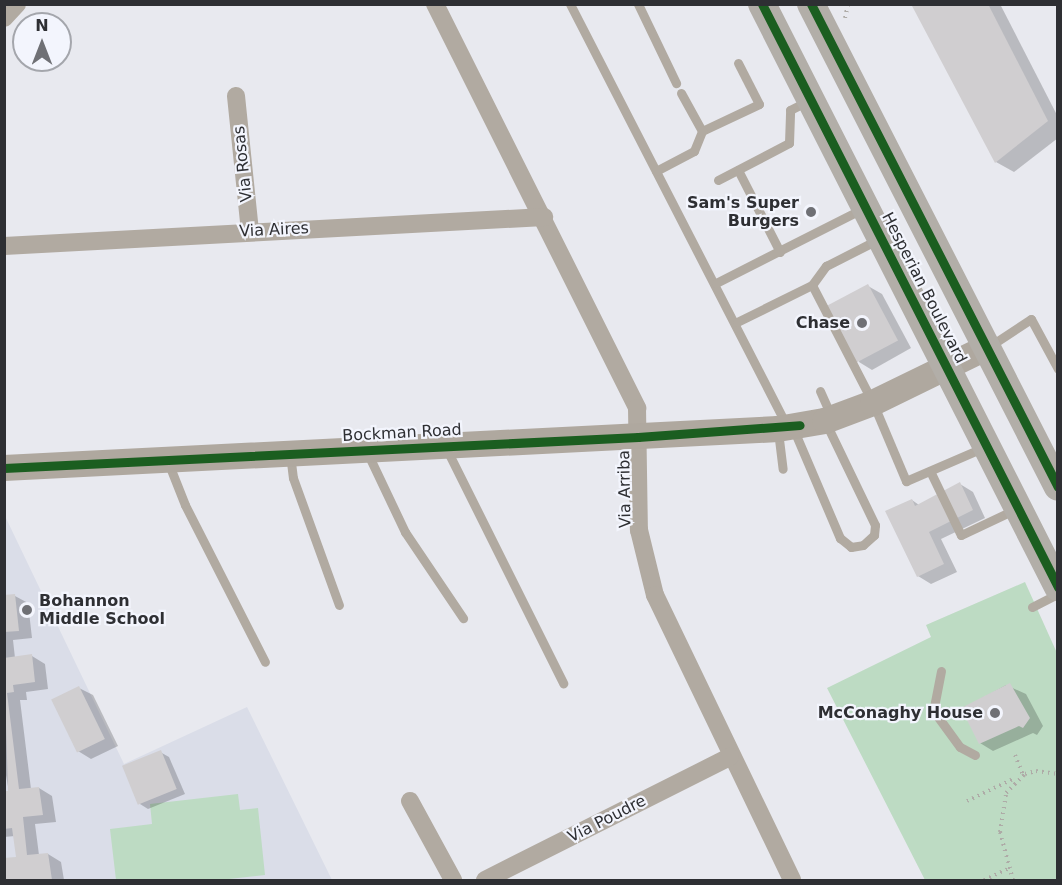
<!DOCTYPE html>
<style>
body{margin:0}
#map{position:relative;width:1062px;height:885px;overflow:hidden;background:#e8e9ef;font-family:"DejaVu Sans",sans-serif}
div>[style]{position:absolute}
.built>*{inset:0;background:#dadde8}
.green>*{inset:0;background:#bddbc3}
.shadow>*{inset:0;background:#0003}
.building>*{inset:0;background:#d0ced0;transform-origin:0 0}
.path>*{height:4px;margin-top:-2px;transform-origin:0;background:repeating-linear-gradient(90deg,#aeaba7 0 1.5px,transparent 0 6px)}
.lane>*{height:9px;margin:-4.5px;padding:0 4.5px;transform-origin:4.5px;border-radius:4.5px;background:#b1aaa1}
.street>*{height:18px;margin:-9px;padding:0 9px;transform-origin:9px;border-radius:9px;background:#b1aaa1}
.secondary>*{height:26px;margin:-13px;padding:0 13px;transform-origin:13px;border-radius:13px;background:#afa89f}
.primary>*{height:28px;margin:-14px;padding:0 14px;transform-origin:14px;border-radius:14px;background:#b2aea8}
.cycleway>*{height:9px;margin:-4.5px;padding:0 4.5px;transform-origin:4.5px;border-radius:4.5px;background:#1b5e20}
.dots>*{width:16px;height:16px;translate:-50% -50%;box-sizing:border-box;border:3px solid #f3f5fd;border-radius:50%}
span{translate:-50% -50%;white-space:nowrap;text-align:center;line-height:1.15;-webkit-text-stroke:4.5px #f3f5fd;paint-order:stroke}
.street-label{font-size:16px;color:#2e2f33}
.poi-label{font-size:16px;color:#2e2f33;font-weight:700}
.right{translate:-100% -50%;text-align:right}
.left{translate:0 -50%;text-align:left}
.frame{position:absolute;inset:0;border:6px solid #2e2f33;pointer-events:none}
.north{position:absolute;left:12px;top:12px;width:60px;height:60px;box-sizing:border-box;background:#f3f5fd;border:2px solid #a4a6ac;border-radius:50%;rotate:0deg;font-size:16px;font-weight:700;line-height:24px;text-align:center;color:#2e2f33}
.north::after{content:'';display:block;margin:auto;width:21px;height:27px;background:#6f7075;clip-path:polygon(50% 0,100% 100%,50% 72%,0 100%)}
</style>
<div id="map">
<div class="built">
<div style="clip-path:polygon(4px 514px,124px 764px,247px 707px,332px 880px,5px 880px)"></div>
</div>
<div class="green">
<div style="clip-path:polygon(1025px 582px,1057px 653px,1057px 880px,925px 880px,827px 688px,931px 637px,926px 625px)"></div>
<div style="clip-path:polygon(238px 794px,240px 810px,258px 808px,265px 875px,220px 880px,116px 880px,110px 829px,152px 824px,150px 804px)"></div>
</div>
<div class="shadow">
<div style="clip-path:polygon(913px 4px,1000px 4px,1058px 117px,1058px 138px,1014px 172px,996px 162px)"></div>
<div style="clip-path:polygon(868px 286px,882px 294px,911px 348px,872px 370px,859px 362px)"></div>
<div style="clip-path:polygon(960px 484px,973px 492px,985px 518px,941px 539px,957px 572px,931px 584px,918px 576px,912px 500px,919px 505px)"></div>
<div style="clip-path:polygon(15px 596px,28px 603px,32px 638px,13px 640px,15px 658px,32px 656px,45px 664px,48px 689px,26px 692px,27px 700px,20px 700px,31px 789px,39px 788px,52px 796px,56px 822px,35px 824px,39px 855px,48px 854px,61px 862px,64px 880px,4px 880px,4px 860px,17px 858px,15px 836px,4px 837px,4px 793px,9px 792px,4px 764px,4px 597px)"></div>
<div style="clip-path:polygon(1006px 685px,1026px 694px,1043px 726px,1037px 735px,1033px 733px,993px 751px,980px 743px,963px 709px)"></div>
<div style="clip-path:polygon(79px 688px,93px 695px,118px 746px,91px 759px,78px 751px)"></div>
<div style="clip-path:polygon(160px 752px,169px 757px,185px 794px,148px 809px,140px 804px)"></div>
</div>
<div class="building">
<div style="clip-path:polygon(911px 4px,988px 4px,1048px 121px,995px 163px)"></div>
<div style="left:868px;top:284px;width:64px;height:47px;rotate:62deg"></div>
<div style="clip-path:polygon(960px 482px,973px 510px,929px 532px,944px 564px,917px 577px,885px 511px,912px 499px,915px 506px)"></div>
<div style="clip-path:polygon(15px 594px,19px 631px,4px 632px,4px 595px)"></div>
<div style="clip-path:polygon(32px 654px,35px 682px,13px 685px,14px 692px,7px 693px,19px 789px,39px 787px,43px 815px,23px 817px,27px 855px,48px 853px,52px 880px,4px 880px,4px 858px,16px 857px,12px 828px,4px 829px,4px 791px,8px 791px,4px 658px)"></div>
<div style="clip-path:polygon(1010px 683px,1030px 718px,1023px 728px,1019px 726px,979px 744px,961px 708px)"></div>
<div style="left:79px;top:686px;width:59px;height:31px;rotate:64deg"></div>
<div style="left:161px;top:750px;width:42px;height:42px;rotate:68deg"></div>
</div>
<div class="path">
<div style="left:845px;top:18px;width:14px;rotate:-78deg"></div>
<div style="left:1015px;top:755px;width:22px;rotate:68deg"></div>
<div style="left:967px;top:801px;width:51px;rotate:-25.6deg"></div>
<div style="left:984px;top:880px;width:26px;rotate:-25deg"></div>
<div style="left:1013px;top:880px;width:50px;rotate:-105.2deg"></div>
<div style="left:1000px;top:832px;width:39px;rotate:-81deg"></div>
<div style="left:1006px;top:793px;width:27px;rotate:-45deg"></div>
<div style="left:1025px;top:774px;width:11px;rotate:-15deg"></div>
<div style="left:1036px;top:771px;width:22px;rotate:8deg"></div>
</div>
<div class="lane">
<div style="left:570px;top:4px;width:475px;rotate:62.8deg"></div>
<div style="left:638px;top:4px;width:88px;rotate:64.3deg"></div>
<div style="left:681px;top:93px;width:43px;rotate:61.1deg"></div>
<div style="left:702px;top:131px;width:63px;rotate:-25.3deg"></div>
<div style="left:759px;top:104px;width:46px;rotate:-117.1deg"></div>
<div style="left:738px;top:170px;width:92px;rotate:62.9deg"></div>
<div style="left:656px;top:171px;width:43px;rotate:-27.8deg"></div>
<div style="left:694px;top:151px;width:22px;rotate:-68deg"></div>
<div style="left:718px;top:180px;width:80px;rotate:-27.5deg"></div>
<div style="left:789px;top:143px;width:33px;rotate:-88deg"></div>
<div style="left:790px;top:110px;width:20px;rotate:-27deg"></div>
<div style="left:716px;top:283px;width:166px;rotate:-26.9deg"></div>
<div style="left:812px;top:285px;width:133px;rotate:62.7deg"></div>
<div style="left:873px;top:403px;width:85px;rotate:67.1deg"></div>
<div style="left:906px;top:481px;width:86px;rotate:-23.3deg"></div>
<div style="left:737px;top:322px;width:84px;rotate:-26.3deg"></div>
<div style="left:812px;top:285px;width:24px;rotate:-54deg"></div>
<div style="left:826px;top:266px;width:57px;rotate:-27deg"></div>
<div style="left:990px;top:346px;width:49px;rotate:-33.4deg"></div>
<div style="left:1031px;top:319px;width:57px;rotate:61.6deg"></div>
<div style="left:820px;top:391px;width:27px;rotate:66deg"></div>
<div style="left:793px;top:428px;width:120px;rotate:66.9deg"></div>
<div style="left:840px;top:538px;width:14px;rotate:39deg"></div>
<div style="left:851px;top:547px;width:12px;rotate:-9deg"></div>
<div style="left:863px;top:545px;width:15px;rotate:-42deg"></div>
<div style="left:874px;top:535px;width:10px;rotate:-84deg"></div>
<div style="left:875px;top:525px;width:113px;rotate:-115.7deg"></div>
<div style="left:778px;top:431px;width:38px;rotate:83deg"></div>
<div style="left:446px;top:448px;width:263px;rotate:63.5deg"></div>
<div style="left:367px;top:452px;width:89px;rotate:64.6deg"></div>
<div style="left:405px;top:532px;width:104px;rotate:56deg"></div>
<div style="left:290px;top:454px;width:24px;rotate:83deg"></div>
<div style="left:293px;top:478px;width:135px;rotate:70.1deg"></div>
<div style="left:168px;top:462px;width:46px;rotate:68.4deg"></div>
<div style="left:185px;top:505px;width:176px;rotate:63deg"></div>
<div style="left:930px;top:471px;width:71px;rotate:64.2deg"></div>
<div style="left:961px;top:535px;width:61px;rotate:-25.3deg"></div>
<div style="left:1032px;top:607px;width:29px;rotate:-27deg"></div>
<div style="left:941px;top:671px;width:33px;rotate:101deg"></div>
<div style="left:935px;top:703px;width:14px;rotate:78deg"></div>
<div style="left:938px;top:717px;width:37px;rotate:54deg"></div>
<div style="left:960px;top:747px;width:17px;rotate:28deg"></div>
</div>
<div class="street">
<div style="left:435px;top:4px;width:452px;rotate:63.4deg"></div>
<div style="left:637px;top:408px;width:122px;rotate:89.1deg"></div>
<div style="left:639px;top:530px;width:67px;rotate:76.2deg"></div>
<div style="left:655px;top:595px;width:316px;rotate:64.3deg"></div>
<div style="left:4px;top:18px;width:19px;rotate:-47deg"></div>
<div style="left:236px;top:96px;width:136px;rotate:84.1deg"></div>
<div style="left:4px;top:246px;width:541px;rotate:-3.07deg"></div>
<div style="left:410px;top:801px;width:90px;rotate:61.4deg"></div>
<div style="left:485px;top:880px;width:274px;rotate:-26.7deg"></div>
</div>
<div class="secondary">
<div style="left:4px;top:468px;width:775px;rotate:-2.88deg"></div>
<div style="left:778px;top:429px;width:48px;rotate:-9.7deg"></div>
<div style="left:825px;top:421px;width:51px;rotate:-20.6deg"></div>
<div style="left:873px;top:403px;width:128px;rotate:-26deg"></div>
</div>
<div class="primary">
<div style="left:762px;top:4px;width:654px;rotate:63.08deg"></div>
<div style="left:811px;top:4px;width:542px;rotate:62.92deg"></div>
</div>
<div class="cycleway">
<div style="left:762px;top:4px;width:654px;rotate:63.08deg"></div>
<div style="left:811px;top:4px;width:542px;rotate:62.92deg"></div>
<div style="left:4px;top:468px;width:635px;rotate:-2.8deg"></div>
<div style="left:638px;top:437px;width:162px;rotate:-4.2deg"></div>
</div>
<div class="dots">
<div style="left:811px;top:212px;background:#6f7075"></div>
<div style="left:862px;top:323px;background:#6f7075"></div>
<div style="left:27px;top:610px;background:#6f7075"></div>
<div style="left:995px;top:713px;background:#6f7075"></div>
</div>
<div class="street-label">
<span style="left:243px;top:164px;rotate:-96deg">Via Rosas</span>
<span style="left:274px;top:230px;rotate:-3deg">Via Aires</span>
<span style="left:924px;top:288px;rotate:63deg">Hesperian Boulevard</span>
<span style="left:402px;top:433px;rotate:-3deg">Bockman Road</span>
<span style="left:625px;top:489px;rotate:-91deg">Via Arriba</span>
<span style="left:607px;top:819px;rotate:-27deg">Via Poudre</span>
</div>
<div class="poi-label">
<span class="right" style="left:799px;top:212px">Sam's Super<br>Burgers</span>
<span class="right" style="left:850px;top:323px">Chase</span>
<span class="left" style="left:39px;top:610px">Bohannon<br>Middle School</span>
<span class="right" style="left:983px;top:713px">McConaghy House</span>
</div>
<div class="frame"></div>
<div class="north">N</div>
</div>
